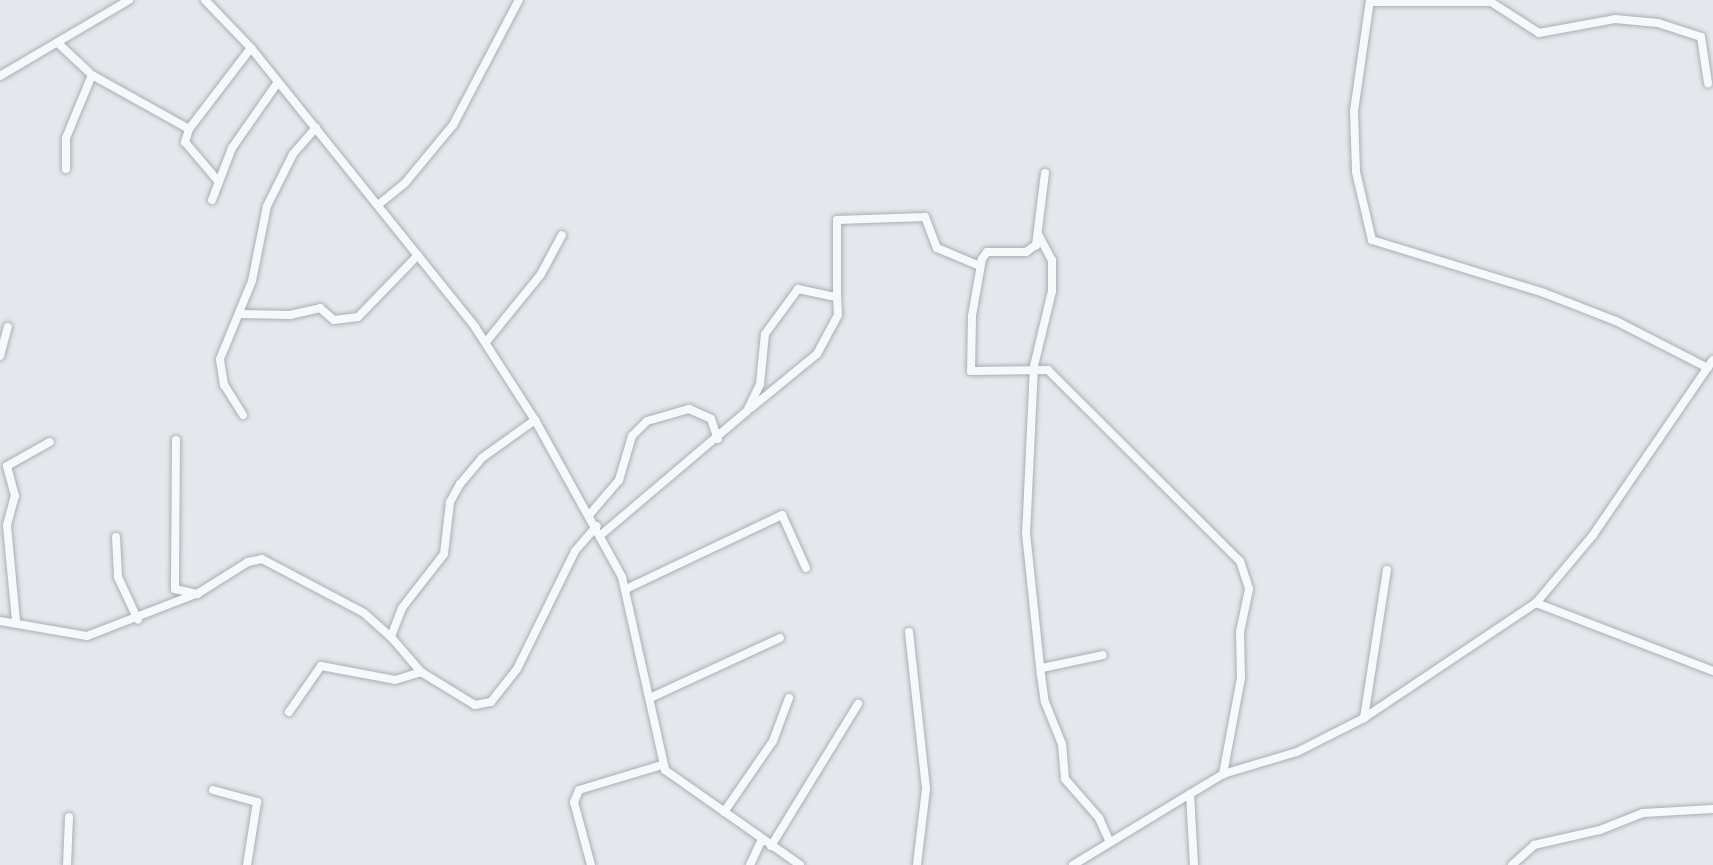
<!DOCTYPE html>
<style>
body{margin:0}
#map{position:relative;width:1713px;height:865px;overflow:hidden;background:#e4e7ec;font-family:Inter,sans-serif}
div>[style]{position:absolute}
.roads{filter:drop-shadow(0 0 2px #a9aeb7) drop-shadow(0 0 2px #a9aeb7)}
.minor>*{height:8px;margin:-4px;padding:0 4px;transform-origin:4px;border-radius:4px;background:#f7f8fa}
span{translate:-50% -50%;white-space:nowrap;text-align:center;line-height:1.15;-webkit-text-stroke:6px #f4f6f9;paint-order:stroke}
</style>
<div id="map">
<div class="roads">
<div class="minor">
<div style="left:205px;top:0;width:66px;rotate:46.2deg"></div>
<div style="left:251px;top:48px;width:358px;rotate:51.2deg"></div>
<div style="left:475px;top:327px;width:111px;rotate:57.2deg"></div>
<div style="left:535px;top:420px;width:179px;rotate:61deg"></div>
<div style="left:622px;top:577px;width:198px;rotate:77.4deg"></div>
<div style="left:665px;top:770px;width:165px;rotate:35.1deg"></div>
<div style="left:1370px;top:0;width:112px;rotate:98.2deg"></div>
<div style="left:1354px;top:111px;width:61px;rotate:88.1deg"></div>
<div style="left:1356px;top:172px;width:70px;rotate:76.8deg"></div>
<div style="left:1372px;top:240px;width:180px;rotate:17.1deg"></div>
<div style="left:1544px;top:293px;width:77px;rotate:21.3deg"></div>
<div style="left:1616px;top:321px;width:103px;rotate:27.1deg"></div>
<div style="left:1370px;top:2px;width:121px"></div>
<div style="left:1491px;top:2px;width:57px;rotate:32.9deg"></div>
<div style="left:1539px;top:33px;width:77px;rotate:-10.4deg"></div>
<div style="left:1615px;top:19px;width:43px;rotate:5.3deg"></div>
<div style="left:1658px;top:23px;width:45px;rotate:18deg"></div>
<div style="left:1701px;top:37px;width:47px;rotate:81.3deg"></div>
<div style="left:59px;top:44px;width:45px;rotate:43.2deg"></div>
<div style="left:92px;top:75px;width:111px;rotate:29.1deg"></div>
<div style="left:189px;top:129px;width:102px;rotate:-52.6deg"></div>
<div style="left:0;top:76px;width:150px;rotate:-30.5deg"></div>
<div style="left:189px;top:129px;width:14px;rotate:107deg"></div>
<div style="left:185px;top:142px;width:52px;rotate:49.6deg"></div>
<div style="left:66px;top:169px;width:31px;rotate:-90deg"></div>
<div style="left:66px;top:138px;width:68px;rotate:-67.6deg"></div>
<div style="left:1045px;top:173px;width:73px;rotate:97.1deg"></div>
<div style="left:1036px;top:245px;width:12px;rotate:145deg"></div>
<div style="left:1026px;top:252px;width:39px;rotate:180deg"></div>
<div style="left:987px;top:252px;width:9px;rotate:126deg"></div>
<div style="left:982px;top:259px;width:58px;rotate:100deg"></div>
<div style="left:972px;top:316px;width:55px;rotate:91deg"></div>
<div style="left:971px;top:371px;width:77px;rotate:-0.7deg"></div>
<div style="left:1048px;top:370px;width:271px;rotate:44.9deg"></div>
<div style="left:1240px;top:561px;width:29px;rotate:72deg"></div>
<div style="left:1249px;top:589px;width:44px;rotate:101.8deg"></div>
<div style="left:1240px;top:632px;width:46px;rotate:88.8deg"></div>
<div style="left:1241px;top:678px;width:98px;rotate:100.6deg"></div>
<div style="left:212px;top:200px;width:56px;rotate:-69deg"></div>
<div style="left:232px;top:148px;width:80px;rotate:-55.1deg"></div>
<div style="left:378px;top:205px;width:35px;rotate:-39deg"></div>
<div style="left:405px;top:183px;width:75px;rotate:-50.4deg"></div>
<div style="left:453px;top:125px;width:141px;rotate:-62.2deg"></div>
<div style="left:1039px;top:236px;width:27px;rotate:62deg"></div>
<div style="left:1052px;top:260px;width:31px;rotate:90deg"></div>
<div style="left:1052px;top:291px;width:77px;rotate:103.5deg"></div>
<div style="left:1034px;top:366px;width:167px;rotate:92.7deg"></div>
<div style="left:1026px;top:533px;width:143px;rotate:84deg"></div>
<div style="left:1041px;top:675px;width:27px;rotate:82deg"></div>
<div style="left:1045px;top:702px;width:45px;rotate:68deg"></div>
<div style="left:1062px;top:744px;width:35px;rotate:85deg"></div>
<div style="left:1065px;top:779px;width:52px;rotate:48.9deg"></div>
<div style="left:1099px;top:818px;width:24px;rotate:66deg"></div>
<div style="left:239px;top:314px;width:51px;rotate:1.1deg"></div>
<div style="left:290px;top:315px;width:31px;rotate:-13deg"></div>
<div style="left:320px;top:308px;width:18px;rotate:41deg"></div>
<div style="left:334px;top:320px;width:24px;rotate:-7deg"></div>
<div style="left:358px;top:317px;width:86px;rotate:-45.9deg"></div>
<div style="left:486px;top:342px;width:87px;rotate:-51deg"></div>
<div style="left:541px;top:274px;width:44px;rotate:-61.7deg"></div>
<div style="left:0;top:356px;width:30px;rotate:-75deg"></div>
<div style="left:751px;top:408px;width:85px;rotate:-39.3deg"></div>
<div style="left:817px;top:354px;width:44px;rotate:-61.7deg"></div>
<div style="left:838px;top:315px;width:18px;rotate:-93deg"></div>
<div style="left:243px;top:415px;width:36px;rotate:-122deg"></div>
<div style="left:224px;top:385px;width:26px;rotate:-99deg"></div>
<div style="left:220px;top:359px;width:84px;rotate:-67.7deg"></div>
<div style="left:252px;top:281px;width:76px;rotate:-78.7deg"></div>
<div style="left:267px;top:206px;width:58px;rotate:-63.4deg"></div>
<div style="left:293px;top:154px;width:35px;rotate:-49deg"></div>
<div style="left:535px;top:420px;width:65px;rotate:144.4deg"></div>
<div style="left:482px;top:458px;width:34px;rotate:130deg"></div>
<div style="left:460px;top:484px;width:21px;rotate:119deg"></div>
<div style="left:450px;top:502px;width:52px;rotate:96.6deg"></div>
<div style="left:444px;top:554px;width:68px;rotate:127.9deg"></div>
<div style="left:402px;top:608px;width:31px;rotate:111deg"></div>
<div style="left:391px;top:637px;width:46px;rotate:49.4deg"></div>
<div style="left:421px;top:672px;width:63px;rotate:31.4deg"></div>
<div style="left:475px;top:705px;width:16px;rotate:-11deg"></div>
<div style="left:491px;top:702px;width:42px;rotate:-51.8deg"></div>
<div style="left:517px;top:669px;width:131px;rotate:-63.8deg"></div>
<div style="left:575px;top:551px;width:33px;rotate:-49deg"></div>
<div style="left:176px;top:440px;width:149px;rotate:90.4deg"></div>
<div style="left:175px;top:589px;width:23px;rotate:13deg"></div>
<div style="left:197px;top:594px;width:60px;rotate:-32.1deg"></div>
<div style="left:248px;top:562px;width:14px;rotate:-12deg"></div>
<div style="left:262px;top:559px;width:115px;rotate:27.9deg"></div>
<div style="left:364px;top:613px;width:36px;rotate:42deg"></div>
<div style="left:590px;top:514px;width:45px;rotate:-49.5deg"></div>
<div style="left:619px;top:480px;width:46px;rotate:-73.5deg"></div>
<div style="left:632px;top:436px;width:21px;rotate:-45deg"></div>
<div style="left:647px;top:421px;width:44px;rotate:-15.9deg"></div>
<div style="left:689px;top:409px;width:24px;rotate:24deg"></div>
<div style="left:711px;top:419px;width:21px;rotate:71deg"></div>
<div style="left:602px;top:534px;width:190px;rotate:-40.3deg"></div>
<div style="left:747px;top:411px;width:30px;rotate:-64deg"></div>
<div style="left:760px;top:384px;width:50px;rotate:-84.3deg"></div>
<div style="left:765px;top:334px;width:56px;rotate:-53.7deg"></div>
<div style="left:798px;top:289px;width:40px;rotate:12deg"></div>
<div style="left:837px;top:297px;width:77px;rotate:-90deg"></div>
<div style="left:837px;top:220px;width:88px;rotate:-2deg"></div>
<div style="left:925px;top:217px;width:33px;rotate:69deg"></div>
<div style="left:937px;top:248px;width:47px;rotate:22.7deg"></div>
<div style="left:116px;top:537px;width:40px;rotate:87.1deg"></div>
<div style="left:118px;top:577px;width:47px;rotate:65.1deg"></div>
<div style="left:626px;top:589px;width:173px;rotate:-25.4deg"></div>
<div style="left:782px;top:515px;width:58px;rotate:65.6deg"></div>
<div style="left:1536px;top:603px;width:190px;rotate:21deg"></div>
<div style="left:0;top:621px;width:88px;rotate:9.8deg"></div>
<div style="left:87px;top:636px;width:117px;rotate:-21.1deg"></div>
<div style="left:16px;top:621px;width:96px;rotate:-95.4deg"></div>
<div style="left:7px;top:525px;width:30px;rotate:-75deg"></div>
<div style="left:15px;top:496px;width:31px;rotate:-105deg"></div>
<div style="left:7px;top:466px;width:49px;rotate:-29.2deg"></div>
<div style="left:909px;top:632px;width:158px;rotate:83.8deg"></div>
<div style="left:926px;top:789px;width:77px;rotate:96.8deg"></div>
<div style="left:1042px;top:668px;width:62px;rotate:-12deg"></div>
<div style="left:650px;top:698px;width:143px;rotate:-24.8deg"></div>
<div style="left:289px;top:712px;width:56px;rotate:-55.2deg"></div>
<div style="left:321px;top:666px;width:75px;rotate:10.7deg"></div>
<div style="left:395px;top:680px;width:27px;rotate:-17deg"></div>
<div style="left:1364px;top:718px;width:150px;rotate:-81.2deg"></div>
<div style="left:213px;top:790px;width:46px;rotate:15.3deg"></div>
<div style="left:257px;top:802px;width:64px;rotate:99deg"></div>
<div style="left:724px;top:812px;width:86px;rotate:-55.4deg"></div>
<div style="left:773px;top:741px;width:46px;rotate:-69.6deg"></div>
<div style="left:771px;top:846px;width:167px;rotate:-58.5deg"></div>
<div style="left:67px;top:865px;width:48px;rotate:-87.6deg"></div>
<div style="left:591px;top:865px;width:65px;rotate:-105.1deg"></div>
<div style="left:574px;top:802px;width:13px;rotate:-67deg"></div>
<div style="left:579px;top:790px;width:87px;rotate:-16.8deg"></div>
<div style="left:750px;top:865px;width:29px;rotate:-65deg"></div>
<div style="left:1073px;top:865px;width:137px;rotate:-31.3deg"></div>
<div style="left:1194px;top:865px;width:71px;rotate:-93.2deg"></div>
<div style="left:1190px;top:794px;width:39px;rotate:-31deg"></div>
<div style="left:1223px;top:774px;width:77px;rotate:-16.6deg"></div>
<div style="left:1297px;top:752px;width:75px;rotate:-26.9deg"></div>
<div style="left:1364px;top:718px;width:207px;rotate:-33.8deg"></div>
<div style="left:1536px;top:603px;width:89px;rotate:-50deg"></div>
<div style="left:1593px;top:535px;width:212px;rotate:-55.6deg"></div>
<div style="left:1512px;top:865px;width:30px;rotate:-42deg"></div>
<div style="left:1534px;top:845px;width:68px;rotate:-12.8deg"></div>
<div style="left:1600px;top:830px;width:46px;rotate:-21.6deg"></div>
<div style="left:1643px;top:813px;width:70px;rotate:-3.3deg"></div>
</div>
</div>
</div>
